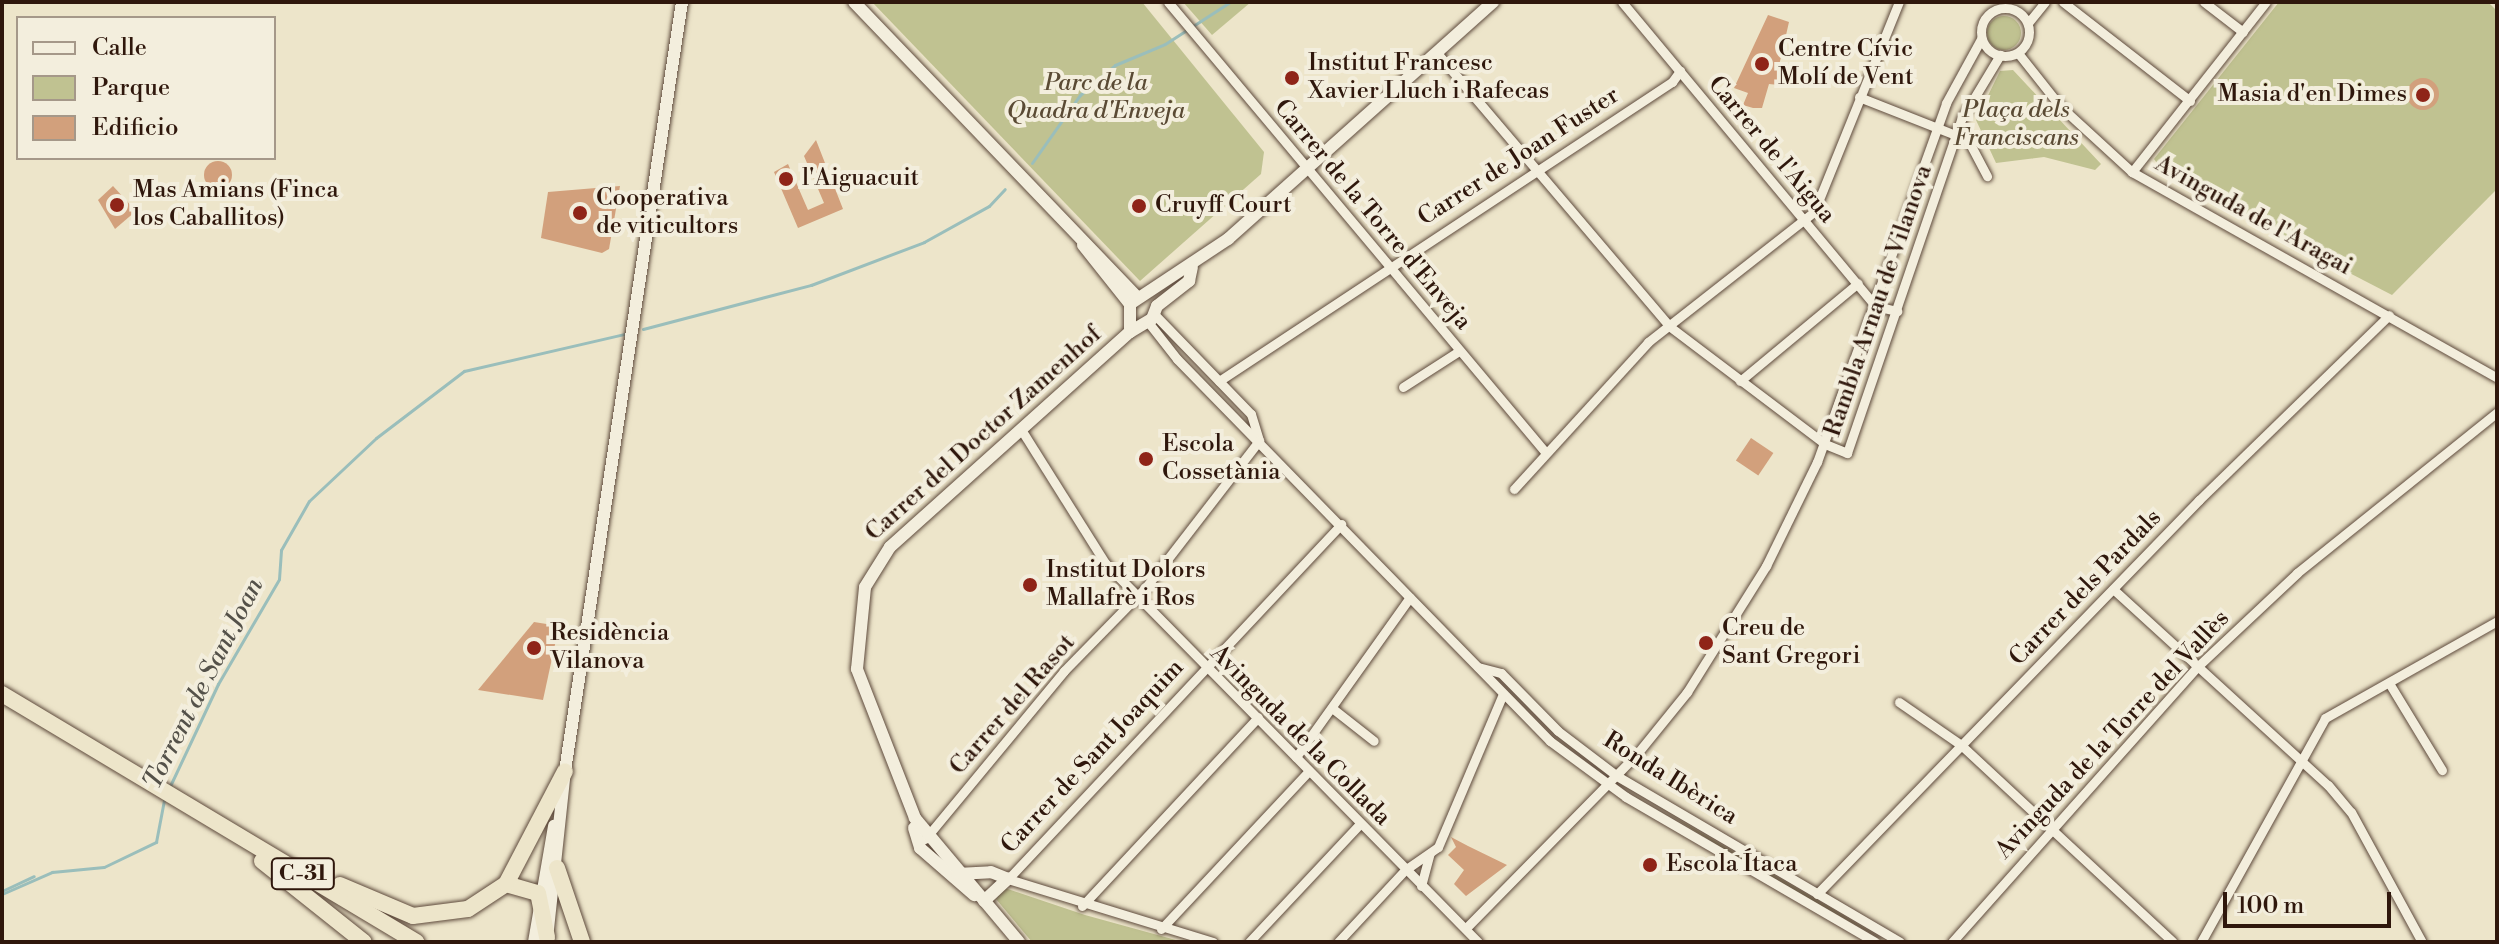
<!DOCTYPE html>
<meta charset="utf-8">
<style>
body{margin:0}
#map{position:relative;width:2499px;height:944px;overflow:hidden;background:#ede5ca;font-family:"Libre Bodoni",serif}
div>[style]{position:absolute}
.green>*{inset:0;background:#c0c291}
.round{border-radius:50%}
.stream>*{height:3px;margin:-1.5px;padding:0 1.5px;transform-origin:1.5px;border-radius:1.5px;background:#9abebb}
.building>*{inset:0;background:#d2a07c;transform-origin:0 0}
.roads{filter:drop-shadow(0 0 2px #5e4a3c) drop-shadow(0 0 2px #5e4a3c)}
.street>*{height:9px;margin:-4.5px;padding:0 4.5px;transform-origin:4.5px;border-radius:4.5px;background:#f3eedd}
.street>.ring{margin:-4.5px;padding:0;box-sizing:content-box;background:none;border:9px solid #f3eedd;border-radius:50%}
.secondary>*{height:12px;margin:-6px;padding:0 6px;transform-origin:6px;border-radius:6px;background:#f3eedd}
.highway>*{height:16px;margin:-8px;padding:0 8px;transform-origin:8px;border-radius:8px;background:#ede5ca}
.dots>*{width:22px;height:22px;translate:-50% -50%;box-sizing:border-box;border:4px solid #f3eedd;border-radius:50%}
span{translate:-50% -50%;white-space:nowrap;text-align:center;line-height:1.15;-webkit-text-stroke:8px #f3eedd;paint-order:stroke}
.shield-label span{padding:2px 6px;background:#f3eedd;border:2px solid;border-radius:6px;-webkit-text-stroke-width:0}
.shield-label{font-size:22px;color:#2f170c;font-weight:700}
.poi-label{font-size:24px;color:#2f170c}
.left{translate:0 -50%;text-align:left}
.right{translate:-100% -50%;text-align:right}
.park-label{font-size:24px;color:#5a4a34;font-style:italic}
.street-label{font-size:24px;color:#2f170c}
.water-label{font-size:26px;color:#545149;font-style:italic}
.frame{position:absolute;inset:0;border:4px solid #2f170c;pointer-events:none}
.legend{position:absolute;left:16px;top:16px;width:260px;height:144px;box-sizing:border-box;background:#f3eedd;border:2px solid #a59889;margin:0;padding:10px 14px;list-style:none;font-size:24px;color:#2f170c}
.legend li{display:flex;align-items:center;gap:16px;height:40px}
.legend b{width:40px;border:2px solid #a59889}
.scale{position:absolute;left:2223px;top:892px;width:168px;height:36px;box-sizing:border-box;border:4px solid #2f170c;border-top:0;padding-left:10px;font-size:24px;line-height:28px;white-space:nowrap;color:#2f170c;-webkit-text-stroke:6px #f3eedd;paint-order:stroke}
</style>
<div id="map">
<div class="green">
<div style="clip-path:polygon(872px 2px,1142px 2px,1264px 152px,1261px 174px,1140px 281px)"></div>
<div style="clip-path:polygon(1183px 2px,1251px 2px,1212px 35px)"></div>
<div style="clip-path:polygon(2279px 2px,2488px 2px,2497px 11px,2497px 189px,2392px 295px,2168px 179px,2154px 159px)"></div>
<div class="round" style="left:1987px;top:16px;width:34px;height:34px"></div>
<div style="clip-path:polygon(2013px 70px,2101px 164px,2095px 170px,2044px 157px,1996px 163px,1976px 120px,2000px 71px)"></div>
<div style="clip-path:polygon(1667px 813px,1836px 911px,1887px 942px,1760px 872px)"></div>
<div style="clip-path:polygon(1005px 888px,1085px 915px,1183px 942px,1032px 942px,996px 899px)"></div>
</div>
<div class="stream">
<div style="left:1032px;top:163px;width:83px;rotate:-54.8deg"></div>
<div style="left:1080px;top:95px;width:46px;rotate:-40.6deg"></div>
<div style="left:1115px;top:65px;width:54px;rotate:-22.8deg"></div>
<div style="left:1165px;top:44px;width:77px;rotate:-32.9deg"></div>
<div style="left:643px;top:329px;width:174px;rotate:-14.7deg"></div>
<div style="left:811px;top:285px;width:121px;rotate:-20.8deg"></div>
<div style="left:924px;top:242px;width:74px;rotate:-29deg"></div>
<div style="left:989px;top:206px;width:23px;rotate:-47deg"></div>
<div style="left:170px;top:786px;width:113px;rotate:-64.8deg"></div>
<div style="left:218px;top:684px;width:121px;rotate:-59.8deg"></div>
<div style="left:279px;top:579px;width:29px;rotate:-86deg"></div>
<div style="left:281px;top:550px;width:56px;rotate:-60.3deg"></div>
<div style="left:309px;top:501px;width:92px;rotate:-43.2deg"></div>
<div style="left:376px;top:438px;width:111px;rotate:-37.3deg"></div>
<div style="left:464px;top:371px;width:164px;rotate:-13deg"></div>
<div style="left:2px;top:891px;width:35px;rotate:-25deg"></div>
<div style="left:2px;top:894px;width:55px;rotate:-23.7deg"></div>
<div style="left:52px;top:872px;width:52px;rotate:-5.5deg"></div>
<div style="left:104px;top:867px;width:58px;rotate:-25.7deg"></div>
<div style="left:156px;top:842px;width:43px;rotate:-79.2deg"></div>
</div>
<div class="building">
<div style="clip-path:polygon(1768px 15px,1789px 22px,1778px 70px,1784px 72px,1779px 85px,1769px 84px,1762px 108px,1753px 108px,1743px 105px,1748px 93px,1734px 88px)"></div>
<div class="round" style="left:2407px;top:78px;width:32px;height:32px"></div>
<div style="clip-path:polygon(816px 140px,843px 209px,798px 228px,774px 172px,788px 164px,808px 210px,824px 203px,804px 156px)"></div>
<div class="round" style="left:204px;top:161px;width:28px;height:28px"></div>
<div style="clip-path:polygon(113px 186px,136px 211px,115px 229px,98px 200px)"></div>
<div style="clip-path:polygon(620px 186px,609px 249px,602px 253px,541px 238px,548px 192px)"></div>
<div style="left:1751px;top:438px;width:27px;height:27px;rotate:34deg"></div>
<div style="clip-path:polygon(534px 622px,559px 626px,543px 700px,478px 690px)"></div>
<div style="clip-path:polygon(1451px 837px,1468px 846px,1507px 865px,1466px 896px,1454px 884px,1464px 870px,1448px 855px,1456px 847px)"></div>
</div>
<div class="roads">
<div class="street">
<div style="left:1168px;top:2px;width:588px;rotate:50.03deg"></div>
<div style="left:1622px;top:2px;width:396px;rotate:50.2deg"></div>
<div style="left:1875px;top:306px;width:23px;rotate:13deg"></div>
<div style="left:2063px;top:2px;width:161px;rotate:37.9deg"></div>
<div style="left:2204px;top:2px;width:49px;rotate:37.6deg"></div>
<div class="ring" style="left:1981px;top:8px;width:39px;height:39px"></div>
<div style="left:2028px;top:23px;width:27px;rotate:-51deg"></div>
<div style="left:1437px;top:53px;width:358px;rotate:49.6deg"></div>
<div style="left:1669px;top:326px;width:196px;rotate:37.1deg"></div>
<div style="left:1825px;top:444px;width:24px;rotate:22deg"></div>
<div style="left:1847px;top:453px;width:354px;rotate:-71.1deg"></div>
<div style="left:1962px;top:118px;width:74px;rotate:-58.9deg"></div>
<div style="left:2018px;top:53px;width:68px;rotate:51.6deg"></div>
<div style="left:2060px;top:106px;width:98px;rotate:42.5deg"></div>
<div style="left:2132px;top:172px;width:419px;rotate:29.4deg"></div>
<div style="left:1859px;top:97px;width:117px;rotate:21.5deg"></div>
<div style="left:1968px;top:140px;width:41px;rotate:62.2deg"></div>
<div style="left:2132px;top:172px;width:216px;rotate:-51.8deg"></div>
<div style="left:1155px;top:315px;width:138px;rotate:45.9deg"></div>
<div style="left:1251px;top:414px;width:28px;rotate:73deg"></div>
<div style="left:1148px;top:322px;width:47px;rotate:51.9deg"></div>
<div style="left:1177px;top:359px;width:534px;rotate:45.68deg"></div>
<div style="left:1550px;top:741px;width:94px;rotate:36.4deg"></div>
<div style="left:1626px;top:797px;width:288px;rotate:30.2deg"></div>
<div style="left:1219px;top:381px;width:543px;rotate:-33.43deg"></div>
<div style="left:1672px;top:82px;width:14px;rotate:-54deg"></div>
<div style="left:1740px;top:381px;width:153px;rotate:-39.7deg"></div>
<div style="left:1403px;top:387px;width:67px;rotate:-32.7deg"></div>
<div style="left:1022px;top:431px;width:156px;rotate:57.8deg"></div>
<div style="left:1105px;top:563px;width:532px;rotate:45.46deg"></div>
<div style="left:1514px;top:489px;width:199px;rotate:-47.6deg"></div>
<div style="left:1648px;top:342px;width:211px;rotate:-38.1deg"></div>
<div style="left:1814px;top:212px;width:227px;rotate:-68deg"></div>
<div style="left:2113px;top:589px;width:291px;rotate:42.4deg"></div>
<div style="left:2328px;top:785px;width:35px;rotate:50deg"></div>
<div style="left:2351px;top:812px;width:148px;rotate:61.4deg"></div>
<div style="left:1478px;top:667px;width:24px;rotate:15deg"></div>
<div style="left:1501px;top:673px;width:81px;rotate:45.5deg"></div>
<div style="left:1558px;top:731px;width:74px;rotate:37.3deg"></div>
<div style="left:1617px;top:776px;width:328px;rotate:30.4deg"></div>
<div style="left:2389px;top:683px;width:102px;rotate:58.7deg"></div>
<div style="left:1899px;top:702px;width:75px;rotate:34.7deg"></div>
<div style="left:1961px;top:745px;width:289px;rotate:42.9deg"></div>
<div style="left:1332px;top:708px;width:53px;rotate:38.2deg"></div>
<div style="left:1296px;top:757px;width:196px;rotate:-54.5deg"></div>
<div style="left:925px;top:839px;width:218px;rotate:-50.4deg"></div>
<div style="left:1064px;top:671px;width:117px;rotate:-45.7deg"></div>
<div style="left:1146px;top:587px;width:185px;rotate:-52.3deg"></div>
<div style="left:1421px;top:886px;width:34px;rotate:-75deg"></div>
<div style="left:1817px;top:894px;width:549px;rotate:-45.89deg"></div>
<div style="left:2199px;top:500px;width:265px;rotate:-44.2deg"></div>
<div style="left:1082px;top:906px;width:258px;rotate:-47deg"></div>
<div style="left:1466px;top:928px;width:243px;rotate:-45.5deg"></div>
<div style="left:1636px;top:755px;width:81px;rotate:-51deg"></div>
<div style="left:1687px;top:692px;width:149px;rotate:-57.9deg"></div>
<div style="left:1766px;top:566px;width:116px;rotate:-63.9deg"></div>
<div style="left:1817px;top:462px;width:381px;rotate:-70.2deg"></div>
<div style="left:1946px;top:103px;width:73px;rotate:-61.3deg"></div>
<div style="left:1161px;top:929px;width:216px;rotate:-46.9deg"></div>
<div style="left:1213px;top:942px;width:214px;rotate:-162.9deg"></div>
<div style="left:1008px;top:879px;width:487px;rotate:-46.8deg"></div>
<div style="left:1249px;top:942px;width:162px;rotate:-46.8deg"></div>
<div style="left:1338px;top:942px;width:98px;rotate:-47.1deg"></div>
<div style="left:1405px;top:870px;width:40px;rotate:-34.9deg"></div>
<div style="left:1438px;top:847px;width:166px;rotate:-67deg"></div>
<div style="left:1952px;top:942px;width:367px;rotate:-48.3deg"></div>
<div style="left:2196px;top:668px;width:139px;rotate:-43.2deg"></div>
<div style="left:2297px;top:573px;width:257px;rotate:-38.8deg"></div>
<div style="left:2201px;top:942px;width:256px;rotate:-61deg"></div>
<div style="left:2325px;top:718px;width:197px;rotate:-29.4deg"></div>
</div>
<div class="secondary">
<div style="left:854px;top:2px;width:407px;rotate:46.2deg"></div>
<div style="left:1083px;top:245px;width:75px;rotate:51.5deg"></div>
<div style="left:1130px;top:304px;width:28px;rotate:90deg"></div>
<div style="left:1130px;top:304px;width:118px;rotate:-33.6deg"></div>
<div style="left:1228px;top:239px;width:356px;rotate:-41.8deg"></div>
<div style="left:914px;top:828px;width:21px;rotate:73deg"></div>
<div style="left:920px;top:848px;width:72px;rotate:41deg"></div>
<div style="left:957px;top:874px;width:34px;rotate:-3deg"></div>
<div style="left:991px;top:872px;width:18px;rotate:22deg"></div>
<div style="left:984px;top:901px;width:33px;rotate:-43deg"></div>
<div style="left:548px;top:929px;width:159px;rotate:-83.9deg"></div>
<div style="left:565px;top:771px;width:778px;rotate:-81.35deg"></div>
<div style="left:534px;top:942px;width:118px;rotate:-80.2deg"></div>
<div style="left:1019px;top:942px;width:162px;rotate:-130deg"></div>
<div style="left:915px;top:818px;width:160px;rotate:-111.3deg"></div>
<div style="left:857px;top:669px;width:82px;rotate:-84.4deg"></div>
<div style="left:865px;top:587px;width:47px;rotate:-58deg"></div>
<div style="left:890px;top:547px;width:322px;rotate:-41.9deg"></div>
<div style="left:1130px;top:332px;width:26px;rotate:-31deg"></div>
<div style="left:1152px;top:319px;width:14px;rotate:-69deg"></div>
<div style="left:1157px;top:306px;width:41px;rotate:-38deg"></div>
<div style="left:1189px;top:281px;width:14px;rotate:-78deg"></div>
</div>
<div class="highway">
<div style="left:2px;top:694px;width:483px;rotate:30.9deg"></div>
<div style="left:262px;top:861px;width:130px;rotate:38.5deg"></div>
<div style="left:557px;top:868px;width:78px;rotate:71.3deg"></div>
<div style="left:506px;top:884px;width:33px;rotate:16deg"></div>
<div style="left:538px;top:893px;width:45px;rotate:78.4deg"></div>
<div style="left:340px;top:885px;width:79px;rotate:23deg"></div>
<div style="left:413px;top:916px;width:55px;rotate:-7.3deg"></div>
<div style="left:468px;top:909px;width:45px;rotate:-33.3deg"></div>
<div style="left:506px;top:884px;width:127px;rotate:-62.4deg"></div>
</div>
</div>
<div class="dots">
<div style="left:1762px;top:64px;background:#8f2418"></div>
<div style="left:1292px;top:78px;background:#8f2418"></div>
<div style="left:2423px;top:95px;background:#8f2418"></div>
<div style="left:786px;top:179px;background:#8f2418"></div>
<div style="left:117px;top:205px;background:#8f2418"></div>
<div style="left:1139px;top:206px;background:#8f2418"></div>
<div style="left:580px;top:213px;background:#8f2418"></div>
<div style="left:1146px;top:459px;background:#8f2418"></div>
<div style="left:1030px;top:585px;background:#8f2418"></div>
<div style="left:1706px;top:643px;background:#8f2418"></div>
<div style="left:534px;top:648px;background:#8f2418"></div>
<div style="left:1650px;top:865px;background:#8f2418"></div>
</div>
<div class="shield-label">
<span style="left:303px;top:874px">C-31</span>
</div>
<div class="poi-label">
<span class="left" style="left:1778px;top:64px">Centre Cívic<br>Molí de Vent</span>
<span class="left" style="left:1308px;top:78px">Institut Francesc<br>Xavier Lluch i Rafecas</span>
<span class="right" style="left:2407px;top:95px">Masia d'en Dimes</span>
<span class="left" style="left:802px;top:179px">l'Aiguacuit</span>
<span class="left" style="left:133px;top:205px">Mas Amians (Finca<br>los Caballitos)</span>
<span class="left" style="left:596px;top:213px">Cooperativa<br>de viticultors</span>
<span class="left" style="left:1155px;top:206px">Cruyff Court</span>
<span class="left" style="left:1162px;top:459px">Escola<br>Cossetània</span>
<span class="left" style="left:1046px;top:585px">Institut Dolors<br>Mallafrè i Ros</span>
<span class="left" style="left:1722px;top:643px">Creu de<br>Sant Gregori</span>
<span class="left" style="left:550px;top:648px">Residència<br>Vilanova</span>
<span class="left" style="left:1666px;top:865px">Escola Ítaca</span>
</div>
<div class="park-label">
<span style="left:1096px;top:98px">Parc de la<br>Quadra d'Enveja</span>
<span style="left:2016px;top:125px">Plaça dels<br>Franciscans</span>
</div>
<div class="street-label">
<span style="left:1771px;top:150px;rotate:50deg">Carrer de l'Aigua</span>
<span style="left:1519px;top:157px;rotate:-33deg">Carrer de Joan Fuster</span>
<span style="left:1372px;top:215px;rotate:50deg">Carrer de la Torre d'Enveja</span>
<span style="left:2253px;top:216px;rotate:29deg">Avinguda de l'Aragai</span>
<span style="left:1879px;top:301px;rotate:-71deg">Rambla Arnau de Vilanova</span>
<span style="left:984px;top:434px;rotate:-42deg">Carrer del Doctor Zamenhof</span>
<span style="left:2086px;top:588px;rotate:-46deg">Carrer dels Pardals</span>
<span style="left:1013px;top:705px;rotate:-49deg">Carrer del Rasot</span>
<span style="left:2113px;top:735px;rotate:-47deg">Avinguda de la Torre del Vallès</span>
<span style="left:1300px;top:736px;rotate:45deg">Avinguda de la Collada</span>
<span style="left:1093px;top:757px;rotate:-47deg">Carrer de Sant Joaquim</span>
<span style="left:1670px;top:779px;rotate:32deg">Ronda Ibèrica</span>
</div>
<div class="water-label">
<span style="left:204px;top:684px;rotate:-63deg">Torrent de Sant Joan</span>
</div>
<div class="frame"></div>
<ul class="legend">
<li><b style="height:10px;background:#f3eedd"></b>Calle</li>
<li><b style="height:22px;background:#c0c291"></b>Parque</li>
<li><b style="height:22px;background:#d2a07c"></b>Edificio</li>
</ul>
<div class="scale">100 m</div>
</div>
